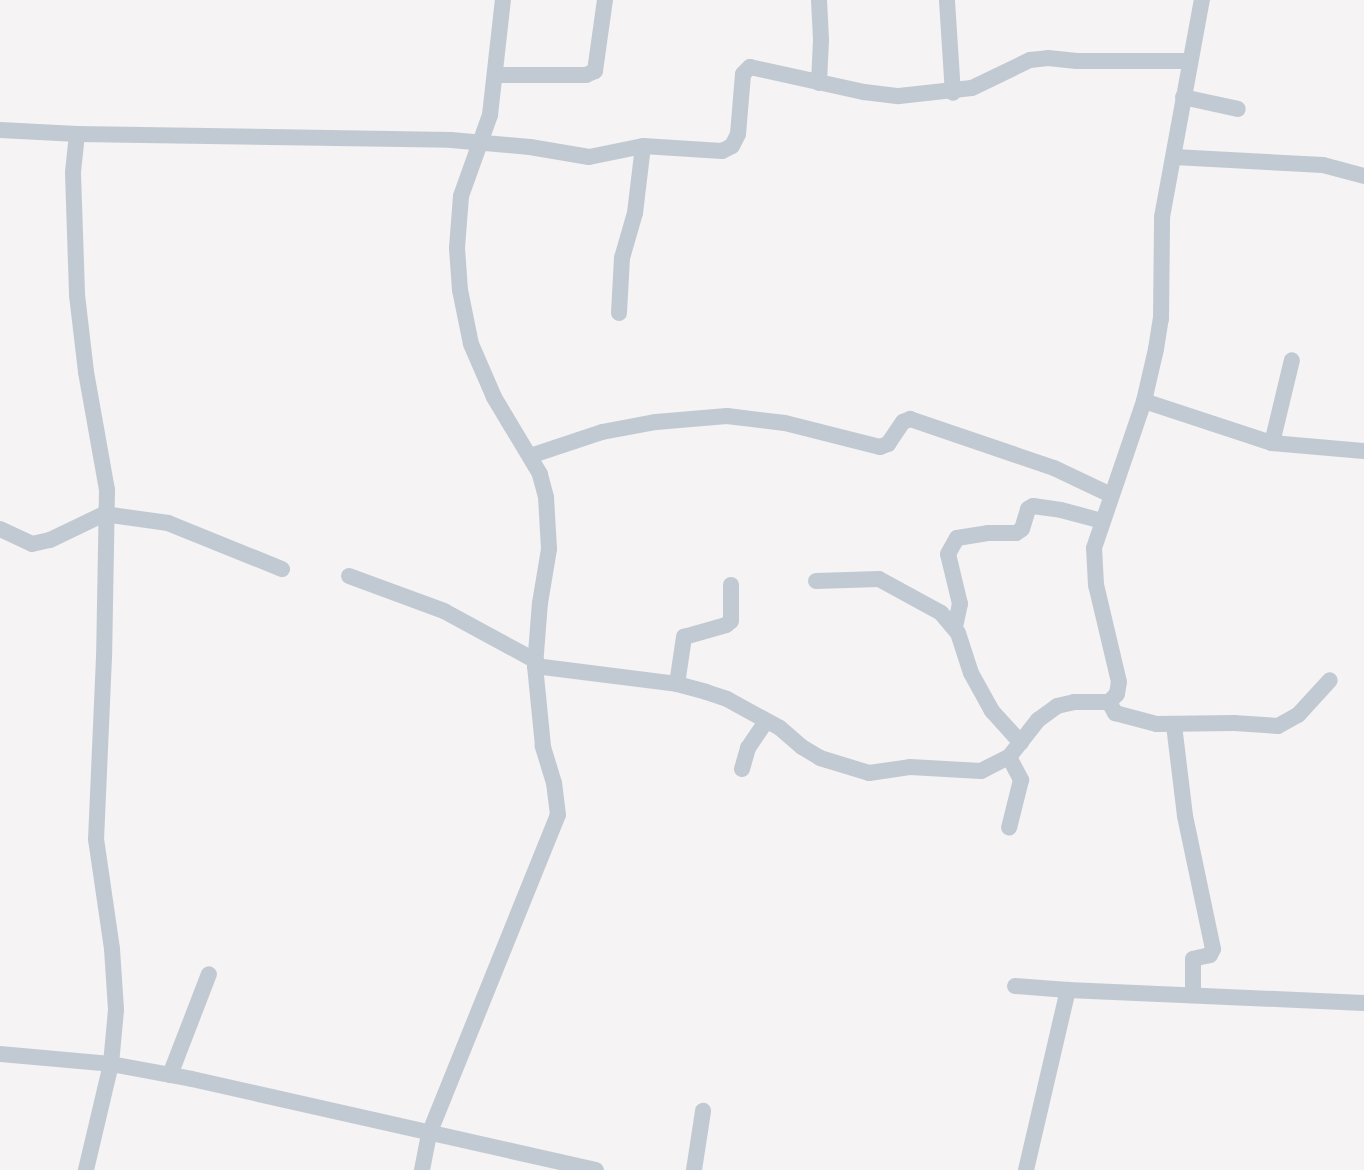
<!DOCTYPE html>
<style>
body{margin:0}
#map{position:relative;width:1364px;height:1170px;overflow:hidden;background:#f5f3f3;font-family:Quicksand,sans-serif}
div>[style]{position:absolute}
.minor>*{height:16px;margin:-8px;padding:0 8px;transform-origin:8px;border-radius:8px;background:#c1cad2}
span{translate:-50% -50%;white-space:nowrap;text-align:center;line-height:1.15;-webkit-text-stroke:5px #fff;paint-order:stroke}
</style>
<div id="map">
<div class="minor">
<div style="left:819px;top:0;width:40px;rotate:87.1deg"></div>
<div style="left:821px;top:40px;width:43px;rotate:92.7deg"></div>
<div style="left:947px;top:1px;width:92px;rotate:86.3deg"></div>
<div style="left:496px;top:75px;width:90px"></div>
<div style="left:586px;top:75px;width:10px;rotate:-24deg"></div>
<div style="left:595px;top:71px;width:72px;rotate:-82deg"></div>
<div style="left:1183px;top:97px;width:56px;rotate:12.3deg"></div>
<div style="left:0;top:130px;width:77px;rotate:3deg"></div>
<div style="left:77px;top:134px;width:374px;rotate:0.9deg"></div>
<div style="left:451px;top:140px;width:79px;rotate:5.1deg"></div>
<div style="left:530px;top:147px;width:60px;rotate:9.6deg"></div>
<div style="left:589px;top:157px;width:55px;rotate:-11.5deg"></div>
<div style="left:643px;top:146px;width:79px;rotate:3.6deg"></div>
<div style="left:722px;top:151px;width:11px;rotate:-27deg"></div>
<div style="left:732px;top:146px;width:13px;rotate:-63deg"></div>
<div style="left:738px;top:134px;width:60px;rotate:-85.2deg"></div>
<div style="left:743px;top:74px;width:10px;rotate:-45deg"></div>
<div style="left:750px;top:67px;width:117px;rotate:12.4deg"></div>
<div style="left:864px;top:92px;width:35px;rotate:7deg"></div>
<div style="left:899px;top:96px;width:73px;rotate:-6.3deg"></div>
<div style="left:972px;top:88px;width:64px;rotate:-25.8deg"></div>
<div style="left:1030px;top:60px;width:18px;rotate:-6deg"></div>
<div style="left:1048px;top:58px;width:29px;rotate:6deg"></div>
<div style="left:1077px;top:61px;width:112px"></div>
<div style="left:77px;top:134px;width:39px;rotate:96deg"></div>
<div style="left:73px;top:173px;width:122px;rotate:88.1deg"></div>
<div style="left:77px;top:295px;width:78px;rotate:83.3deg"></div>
<div style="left:86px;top:372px;width:120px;rotate:79.9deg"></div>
<div style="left:107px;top:490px;width:167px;rotate:91deg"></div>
<div style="left:104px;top:657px;width:182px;rotate:92.5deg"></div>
<div style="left:96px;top:839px;width:111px;rotate:81.7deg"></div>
<div style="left:112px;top:949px;width:61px;rotate:86.2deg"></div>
<div style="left:116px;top:1010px;width:54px;rotate:95.3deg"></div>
<div style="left:111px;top:1064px;width:109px;rotate:103.3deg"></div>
<div style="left:1174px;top:157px;width:149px;rotate:3.1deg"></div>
<div style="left:1323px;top:165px;width:42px;rotate:15deg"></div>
<div style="left:619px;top:313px;width:55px;rotate:-86.9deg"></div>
<div style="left:622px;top:258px;width:47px;rotate:-73.9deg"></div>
<div style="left:635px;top:213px;width:67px;rotate:-83.2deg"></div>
<div style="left:1144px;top:401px;width:135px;rotate:18.2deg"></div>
<div style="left:1272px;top:443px;width:92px;rotate:5deg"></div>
<div style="left:1272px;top:443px;width:85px;rotate:-76.5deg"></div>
<div style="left:530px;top:456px;width:76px;rotate:-18.4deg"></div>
<div style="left:602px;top:432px;width:55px;rotate:-10.5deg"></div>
<div style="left:656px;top:422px;width:71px;rotate:-4.8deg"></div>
<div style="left:727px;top:416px;width:58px;rotate:6.9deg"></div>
<div style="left:785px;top:423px;width:98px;rotate:14.2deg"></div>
<div style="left:880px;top:447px;width:9px;rotate:-21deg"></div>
<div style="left:888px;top:444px;width:27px;rotate:-56deg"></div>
<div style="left:903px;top:422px;width:8px;rotate:-23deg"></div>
<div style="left:910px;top:419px;width:152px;rotate:18.8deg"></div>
<div style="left:1054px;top:468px;width:63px;rotate:25.3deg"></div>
<div style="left:0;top:529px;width:35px;rotate:25deg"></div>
<div style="left:32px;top:544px;width:18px;rotate:-13deg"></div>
<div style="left:50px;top:540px;width:60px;rotate:-25.7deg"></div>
<div style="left:104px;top:514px;width:65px;rotate:8deg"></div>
<div style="left:168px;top:523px;width:123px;rotate:22deg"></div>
<div style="left:349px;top:576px;width:101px;rotate:20.2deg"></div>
<div style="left:444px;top:611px;width:105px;rotate:28.5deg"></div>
<div style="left:816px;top:581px;width:63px;rotate:-1.8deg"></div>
<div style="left:879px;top:579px;width:71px;rotate:28.7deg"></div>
<div style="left:941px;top:613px;width:26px;rotate:50deg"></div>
<div style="left:958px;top:633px;width:42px;rotate:72deg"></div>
<div style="left:971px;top:673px;width:43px;rotate:61.1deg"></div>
<div style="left:992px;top:711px;width:43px;rotate:47.8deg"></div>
<div style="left:955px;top:627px;width:24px;rotate:-78deg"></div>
<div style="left:960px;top:604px;width:51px;rotate:-103.5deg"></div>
<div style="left:948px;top:554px;width:18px;rotate:-61deg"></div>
<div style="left:957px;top:538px;width:31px;rotate:-9deg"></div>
<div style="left:988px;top:533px;width:28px"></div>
<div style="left:1016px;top:533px;width:7px;rotate:-34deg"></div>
<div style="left:1022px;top:529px;width:21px;rotate:-73deg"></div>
<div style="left:1028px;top:509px;width:6px;rotate:-31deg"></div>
<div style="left:1033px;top:506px;width:28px;rotate:8deg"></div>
<div style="left:1061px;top:510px;width:42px;rotate:15deg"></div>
<div style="left:535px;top:666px;width:143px;rotate:7.2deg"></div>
<div style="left:677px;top:684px;width:30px;rotate:15deg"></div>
<div style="left:706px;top:692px;width:22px;rotate:18deg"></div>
<div style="left:727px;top:699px;width:60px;rotate:28.7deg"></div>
<div style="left:780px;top:728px;width:29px;rotate:41deg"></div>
<div style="left:802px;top:747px;width:21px;rotate:31deg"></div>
<div style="left:820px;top:758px;width:51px;rotate:17deg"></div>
<div style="left:869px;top:773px;width:41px;rotate:-8.3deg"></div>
<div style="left:910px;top:767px;width:71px;rotate:3.2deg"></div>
<div style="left:981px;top:771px;width:31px;rotate:-27deg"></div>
<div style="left:1009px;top:757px;width:47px;rotate:-51.9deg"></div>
<div style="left:1038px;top:720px;width:24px;rotate:-36deg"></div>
<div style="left:1057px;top:706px;width:17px;rotate:-13deg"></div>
<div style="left:1074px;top:702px;width:35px"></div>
<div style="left:1109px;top:702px;width:11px;rotate:-45deg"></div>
<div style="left:1117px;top:694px;width:12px;rotate:-81deg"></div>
<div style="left:1119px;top:682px;width:100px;rotate:-103.3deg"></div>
<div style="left:1096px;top:585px;width:37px;rotate:-93deg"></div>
<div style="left:1094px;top:548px;width:155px;rotate:-71.2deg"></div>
<div style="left:1144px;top:401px;width:53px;rotate:-77deg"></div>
<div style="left:1156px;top:349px;width:30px;rotate:-81deg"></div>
<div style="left:1161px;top:319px;width:102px;rotate:-89.4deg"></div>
<div style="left:1162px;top:217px;width:221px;rotate:-79.6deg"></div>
<div style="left:677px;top:684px;width:48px;rotate:-81.5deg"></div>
<div style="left:684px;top:637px;width:44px;rotate:-15.9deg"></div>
<div style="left:726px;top:625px;width:6px;rotate:-39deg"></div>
<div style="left:731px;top:621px;width:36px;rotate:-90deg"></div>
<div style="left:1109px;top:702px;width:13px;rotate:61deg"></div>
<div style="left:1115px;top:713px;width:43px;rotate:14.7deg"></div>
<div style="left:1157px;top:724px;width:77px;rotate:-0.7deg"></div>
<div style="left:1234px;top:723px;width:44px;rotate:3.9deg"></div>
<div style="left:1278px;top:726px;width:23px;rotate:-29deg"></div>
<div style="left:1298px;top:715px;width:47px;rotate:-47.6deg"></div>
<div style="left:1174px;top:725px;width:92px;rotate:83.1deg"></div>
<div style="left:1185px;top:816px;width:136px;rotate:78.1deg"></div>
<div style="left:1213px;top:949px;width:7px;rotate:117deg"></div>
<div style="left:1210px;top:955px;width:17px;rotate:167deg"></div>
<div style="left:1193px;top:959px;width:35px;rotate:90deg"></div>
<div style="left:1009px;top:757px;width:26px;rotate:62deg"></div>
<div style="left:1021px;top:780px;width:49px;rotate:104deg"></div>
<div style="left:742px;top:769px;width:22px;rotate:-74deg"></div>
<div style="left:748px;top:748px;width:32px;rotate:-56deg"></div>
<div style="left:1015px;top:986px;width:53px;rotate:4.3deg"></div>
<div style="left:0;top:1054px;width:111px;rotate:5.1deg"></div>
<div style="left:111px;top:1064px;width:82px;rotate:10.5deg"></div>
<div style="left:192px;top:1079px;width:414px;rotate:12.7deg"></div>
<div style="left:170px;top:1075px;width:108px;rotate:-68.9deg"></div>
<div style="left:422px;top:1170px;width:37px;rotate:-79deg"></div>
<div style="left:429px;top:1134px;width:344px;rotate:-68deg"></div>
<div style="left:558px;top:815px;width:32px;rotate:-97deg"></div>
<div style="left:554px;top:783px;width:39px;rotate:-107deg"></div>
<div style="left:543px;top:746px;width:80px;rotate:-95.7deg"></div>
<div style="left:535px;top:666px;width:63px;rotate:-85.5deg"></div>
<div style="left:540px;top:603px;width:55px;rotate:-80.5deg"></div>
<div style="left:549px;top:549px;width:52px;rotate:-93.3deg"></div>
<div style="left:546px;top:497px;width:24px;rotate:-105deg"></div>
<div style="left:540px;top:474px;width:90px;rotate:-120.9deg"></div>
<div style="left:494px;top:397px;width:58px;rotate:-113.5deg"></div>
<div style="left:471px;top:344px;width:55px;rotate:-101.5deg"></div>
<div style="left:460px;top:290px;width:42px;rotate:-94.1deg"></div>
<div style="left:457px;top:248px;width:52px;rotate:-85.6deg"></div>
<div style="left:461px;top:196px;width:86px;rotate:-70.3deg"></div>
<div style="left:490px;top:115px;width:116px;rotate:-83.6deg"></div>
<div style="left:694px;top:1170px;width:60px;rotate:-81.3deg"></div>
<div style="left:1026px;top:1170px;width:185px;rotate:-76.9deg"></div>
<div style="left:1068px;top:990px;width:296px;rotate:2.5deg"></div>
</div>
</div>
